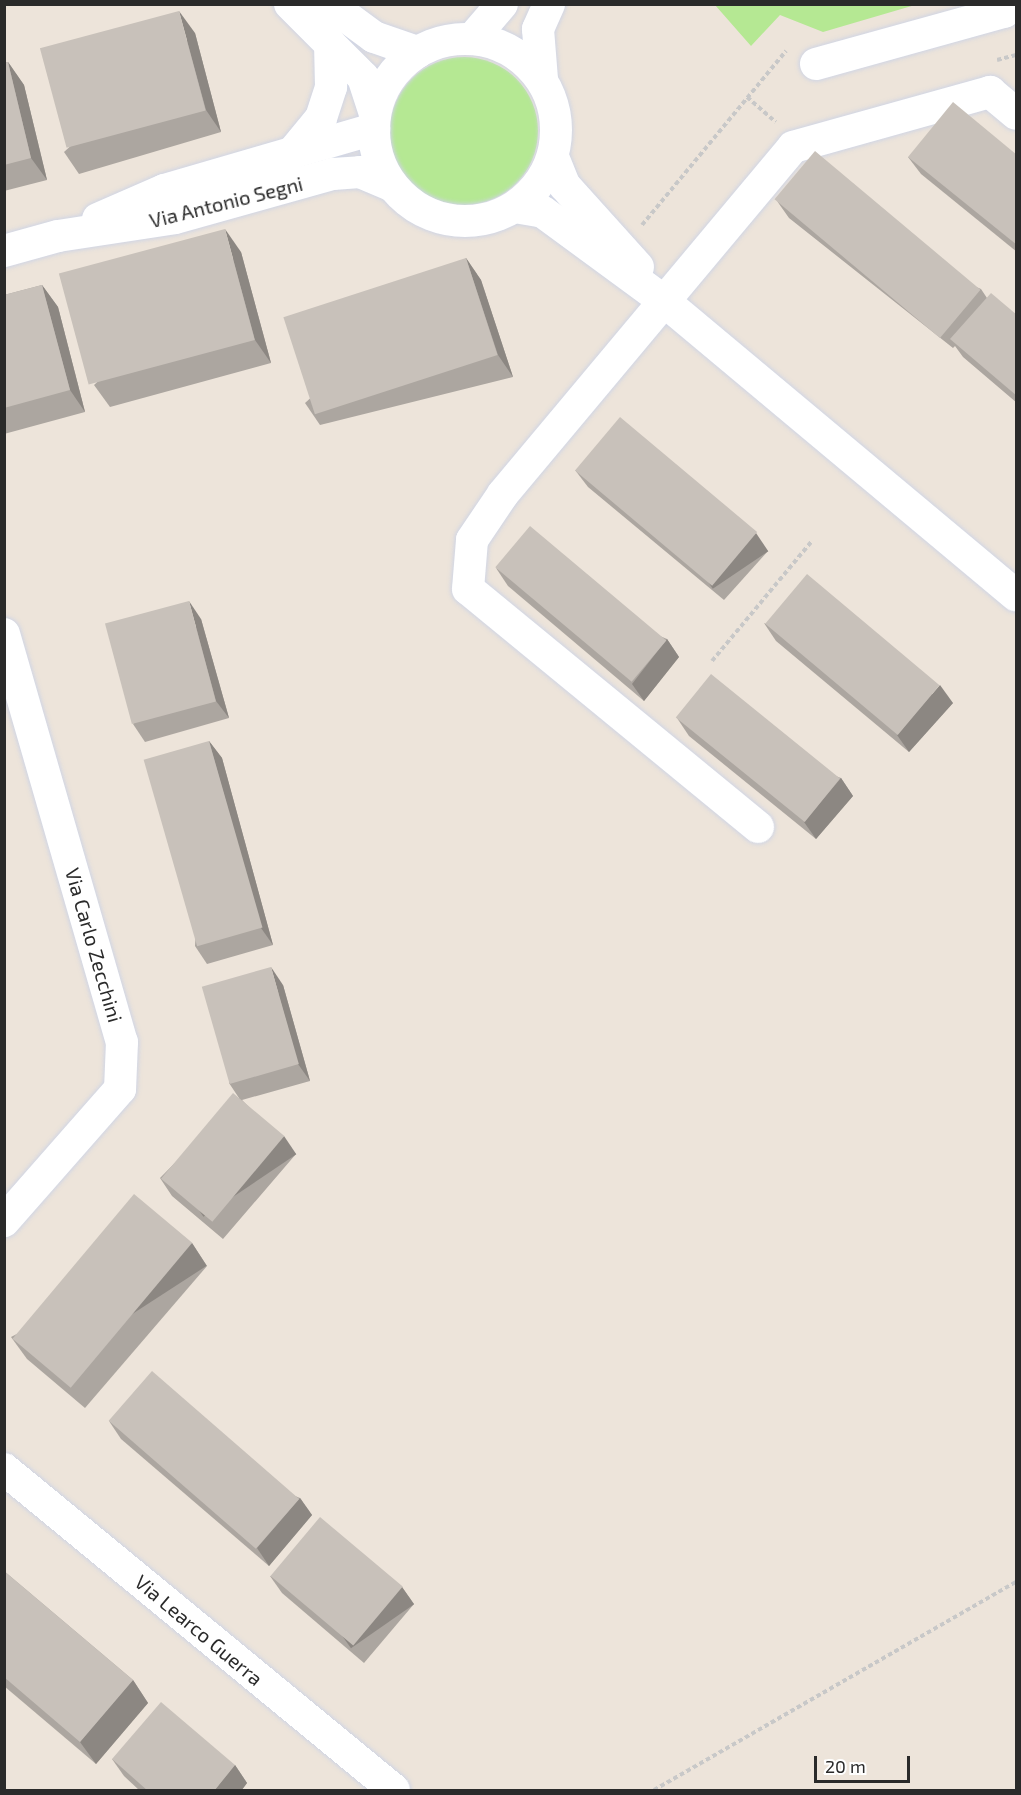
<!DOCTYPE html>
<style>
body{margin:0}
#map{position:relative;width:1021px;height:1795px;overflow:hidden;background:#ede4da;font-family:"Exo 2",sans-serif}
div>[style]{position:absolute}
.green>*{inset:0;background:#b5e893}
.round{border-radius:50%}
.path>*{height:4px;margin-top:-2px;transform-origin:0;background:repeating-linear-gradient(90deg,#c8c8c8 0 4.5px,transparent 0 7.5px)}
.roads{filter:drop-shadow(0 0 2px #d0d5e4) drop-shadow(0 0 2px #d0d5e4)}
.minor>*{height:32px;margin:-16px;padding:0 16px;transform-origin:16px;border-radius:16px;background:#fff}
.minor>.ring{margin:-16px;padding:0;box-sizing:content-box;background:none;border:32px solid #fff;border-radius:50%}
.wall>*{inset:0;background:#aca6a0}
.shaded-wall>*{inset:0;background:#8c8782;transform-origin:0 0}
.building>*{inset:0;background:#c8c1ba;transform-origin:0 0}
span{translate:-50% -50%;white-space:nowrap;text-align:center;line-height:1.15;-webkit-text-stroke:5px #fff;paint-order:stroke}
.street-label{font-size:20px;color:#2a2a2a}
.frame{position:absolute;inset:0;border:6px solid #2a2a2a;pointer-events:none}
.scale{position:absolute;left:814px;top:1756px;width:96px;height:27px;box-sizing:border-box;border:3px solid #2a2a2a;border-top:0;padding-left:8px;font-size:18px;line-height:21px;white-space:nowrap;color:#2a2a2a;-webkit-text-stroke:4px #fff;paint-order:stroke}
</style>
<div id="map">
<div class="green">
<div style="clip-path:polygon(715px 5px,915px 5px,823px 32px,780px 15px,751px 46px)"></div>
<div class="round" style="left:390px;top:57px;width:148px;height:148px"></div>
</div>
<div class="path">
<div style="left:997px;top:60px;width:20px;rotate:-15deg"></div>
<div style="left:747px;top:97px;width:38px;rotate:41deg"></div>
<div style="left:642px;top:225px;width:226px;rotate:-50.4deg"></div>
<div style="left:712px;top:661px;width:156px;rotate:-50.2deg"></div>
<div style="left:654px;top:1790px;width:418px;rotate:-29.9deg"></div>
</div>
<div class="roads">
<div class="minor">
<div style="left:290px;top:4px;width:103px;rotate:45deg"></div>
<div style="left:363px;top:77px;width:39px;rotate:72deg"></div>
<div style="left:329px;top:4px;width:56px;rotate:36.3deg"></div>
<div style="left:374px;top:37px;width:46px;rotate:19.2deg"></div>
<div class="ring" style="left:374px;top:39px;width:150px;height:150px"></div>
<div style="left:472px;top:39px;width:46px;rotate:-49.4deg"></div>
<div style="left:816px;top:64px;width:195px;rotate:-15.5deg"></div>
<div style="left:1004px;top:12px;width:14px;rotate:-36deg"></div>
<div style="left:542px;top:79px;width:50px;rotate:-94.6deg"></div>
<div style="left:538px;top:29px;width:27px;rotate:-66deg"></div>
<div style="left:293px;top:152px;width:44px;rotate:-50.5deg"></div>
<div style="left:321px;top:118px;width:33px;rotate:-72deg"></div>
<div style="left:331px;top:87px;width:43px;rotate:-91.3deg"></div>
<div style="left:553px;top:157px;width:31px;rotate:68deg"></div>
<div style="left:565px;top:186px;width:109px;rotate:48deg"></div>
<div style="left:515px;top:207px;width:28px;rotate:10deg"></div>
<div style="left:543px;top:212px;width:150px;rotate:36.3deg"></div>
<div style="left:664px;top:301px;width:459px;rotate:39.9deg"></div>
<div style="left:98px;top:219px;width:72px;rotate:-23.7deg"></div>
<div style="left:164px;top:190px;width:219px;rotate:-16.2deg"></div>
<div style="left:4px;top:251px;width:56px;rotate:-15.5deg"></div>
<div style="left:58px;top:236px;width:118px;rotate:-8.7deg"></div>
<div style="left:175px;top:218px;width:164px;rotate:-15.6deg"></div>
<div style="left:333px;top:174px;width:27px;rotate:-4deg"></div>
<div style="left:360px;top:172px;width:34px;rotate:23deg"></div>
<div style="left:4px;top:634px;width:425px;rotate:73.9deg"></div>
<div style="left:122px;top:1042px;width:47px;rotate:92.4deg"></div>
<div style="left:120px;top:1089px;width:176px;rotate:131.3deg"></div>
<div style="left:758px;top:827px;width:375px;rotate:-140.6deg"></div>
<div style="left:468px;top:589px;width:49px;rotate:-85.3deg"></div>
<div style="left:472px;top:540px;width:55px;rotate:-56deg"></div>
<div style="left:503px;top:494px;width:452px;rotate:-50.1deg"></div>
<div style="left:793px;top:147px;width:205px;rotate:-15.6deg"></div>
<div style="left:990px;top:92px;width:34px;rotate:40deg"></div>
<div style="left:4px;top:1469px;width:505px;rotate:39.46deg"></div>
</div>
</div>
<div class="wall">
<div style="clip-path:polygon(195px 33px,221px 132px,79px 174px,64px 152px)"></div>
<div style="clip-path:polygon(8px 62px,24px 85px,47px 180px,4px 191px,4px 63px)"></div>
<div style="clip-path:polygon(1017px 155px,1017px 252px,921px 174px,908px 157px)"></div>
<div style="clip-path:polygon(777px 201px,981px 289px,987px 298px,1017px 315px,1017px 403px,963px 357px,955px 346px,953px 348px,789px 218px)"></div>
<div style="clip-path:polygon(241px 252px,271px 363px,110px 407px,94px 385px)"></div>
<div style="clip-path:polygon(466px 258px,481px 280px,513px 377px,320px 425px,305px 403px)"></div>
<div style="clip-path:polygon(42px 285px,58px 307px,85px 412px,4px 434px,4px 295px)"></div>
<div style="clip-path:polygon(575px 470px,768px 551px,724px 600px,588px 487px)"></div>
<div style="clip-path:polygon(496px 568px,667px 639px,679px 657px,644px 701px,508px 586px)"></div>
<div style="clip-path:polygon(201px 619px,229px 718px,145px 742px,133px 724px)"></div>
<div style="clip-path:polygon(764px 623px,953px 703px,909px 752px,776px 641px)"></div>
<div style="clip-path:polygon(677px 718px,841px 778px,853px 796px,816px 839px,689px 736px)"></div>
<div style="clip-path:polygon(209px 741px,222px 758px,273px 945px,207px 964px,195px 946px)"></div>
<div style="clip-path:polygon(283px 985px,310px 1081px,242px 1100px,296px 1154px,223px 1239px,172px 1196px,160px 1178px,239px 1098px,229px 1083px)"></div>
<div style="clip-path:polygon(192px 1243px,207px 1266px,85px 1408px,27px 1359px,11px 1337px)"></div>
<div style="clip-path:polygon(109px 1421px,300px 1498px,312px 1515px,269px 1566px,121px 1439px)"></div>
<div style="clip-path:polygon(4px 1571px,133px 1680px,148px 1703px,96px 1764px,4px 1686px)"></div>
<div style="clip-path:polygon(270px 1576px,402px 1587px,414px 1604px,364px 1663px,282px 1593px)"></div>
<div style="clip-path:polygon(112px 1759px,235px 1765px,247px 1783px,241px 1791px,140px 1791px,124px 1776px)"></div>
</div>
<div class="shaded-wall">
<div style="clip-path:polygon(179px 11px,195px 33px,221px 132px,206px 110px)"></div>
<div style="clip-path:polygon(8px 62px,24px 85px,47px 180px,31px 158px)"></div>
<div style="clip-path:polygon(225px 229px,241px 252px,271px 363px,255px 340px)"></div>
<div style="clip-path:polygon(466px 258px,481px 280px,513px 377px,498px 355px)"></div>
<div style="clip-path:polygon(42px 285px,58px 307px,85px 412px,70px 390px)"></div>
<div style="left:756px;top:533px;width:22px;height:67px;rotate:56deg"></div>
<div style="clip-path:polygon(189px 601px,201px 619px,229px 718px,216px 701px)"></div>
<div style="clip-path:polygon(667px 639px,679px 657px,644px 701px,632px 684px)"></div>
<div style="clip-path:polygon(940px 685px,953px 703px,909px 752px,897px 735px)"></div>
<div style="clip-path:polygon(209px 741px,222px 758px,273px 945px,261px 928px)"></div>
<div style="clip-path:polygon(841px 778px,853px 796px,816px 839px,804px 822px)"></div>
<div style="clip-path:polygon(271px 967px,283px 985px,310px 1081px,298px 1064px)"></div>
<div style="left:284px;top:1136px;width:22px;height:112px;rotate:56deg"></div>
<div style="left:192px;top:1243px;width:27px;height:189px;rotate:57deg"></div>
<div style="clip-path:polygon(300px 1498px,312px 1515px,269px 1566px,257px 1548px)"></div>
<div style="left:402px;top:1587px;width:21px;height:77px;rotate:55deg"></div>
<div style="clip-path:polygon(133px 1680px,148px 1703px,96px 1764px,80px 1742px)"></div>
<div style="clip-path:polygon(235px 1765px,247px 1783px,241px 1791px,214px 1791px)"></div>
</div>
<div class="building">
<div style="left:179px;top:11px;width:103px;height:144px;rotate:75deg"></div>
<div style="clip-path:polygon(8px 62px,31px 158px,4px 165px,4px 63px)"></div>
<div style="clip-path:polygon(953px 102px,1017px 155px,1017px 245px,908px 157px)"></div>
<div style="left:815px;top:151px;width:216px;height:63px;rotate:40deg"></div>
<div style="left:225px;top:229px;width:115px;height:172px;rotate:75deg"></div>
<div style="left:466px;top:258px;width:102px;height:192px;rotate:72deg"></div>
<div style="clip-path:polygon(42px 285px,70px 390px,4px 408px,4px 295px)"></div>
<div style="clip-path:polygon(991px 293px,1017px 315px,1017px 396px,950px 339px)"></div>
<div style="left:620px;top:417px;width:179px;height:70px;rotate:40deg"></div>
<div style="left:530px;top:526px;width:178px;height:54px;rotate:40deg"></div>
<div style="left:807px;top:574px;width:173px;height:65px;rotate:40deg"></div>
<div style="left:189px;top:601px;width:104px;height:87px;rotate:75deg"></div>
<div style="left:711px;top:674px;width:166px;height:56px;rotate:39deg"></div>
<div style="left:209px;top:741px;width:194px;height:68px;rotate:74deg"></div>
<div style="left:271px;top:967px;width:101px;height:72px;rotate:74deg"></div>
<div style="left:233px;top:1093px;width:67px;height:112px;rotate:40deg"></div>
<div style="left:134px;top:1194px;width:76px;height:189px;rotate:40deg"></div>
<div style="left:152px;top:1371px;width:195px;height:66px;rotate:41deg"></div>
<div style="left:320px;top:1517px;width:108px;height:77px;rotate:40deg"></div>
<div style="clip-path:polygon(4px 1571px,133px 1680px,80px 1742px,4px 1677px)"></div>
<div style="clip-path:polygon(161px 1702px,235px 1765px,214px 1791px,148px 1791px,112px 1759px)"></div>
</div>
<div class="street-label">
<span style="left:226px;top:202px;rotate:-14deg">Via Antonio Segni</span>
<span style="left:94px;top:945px;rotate:74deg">Via Carlo Zecchini</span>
<span style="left:199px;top:1630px;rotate:40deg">Via Learco Guerra</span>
</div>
<div class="frame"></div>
<div class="scale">20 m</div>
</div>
